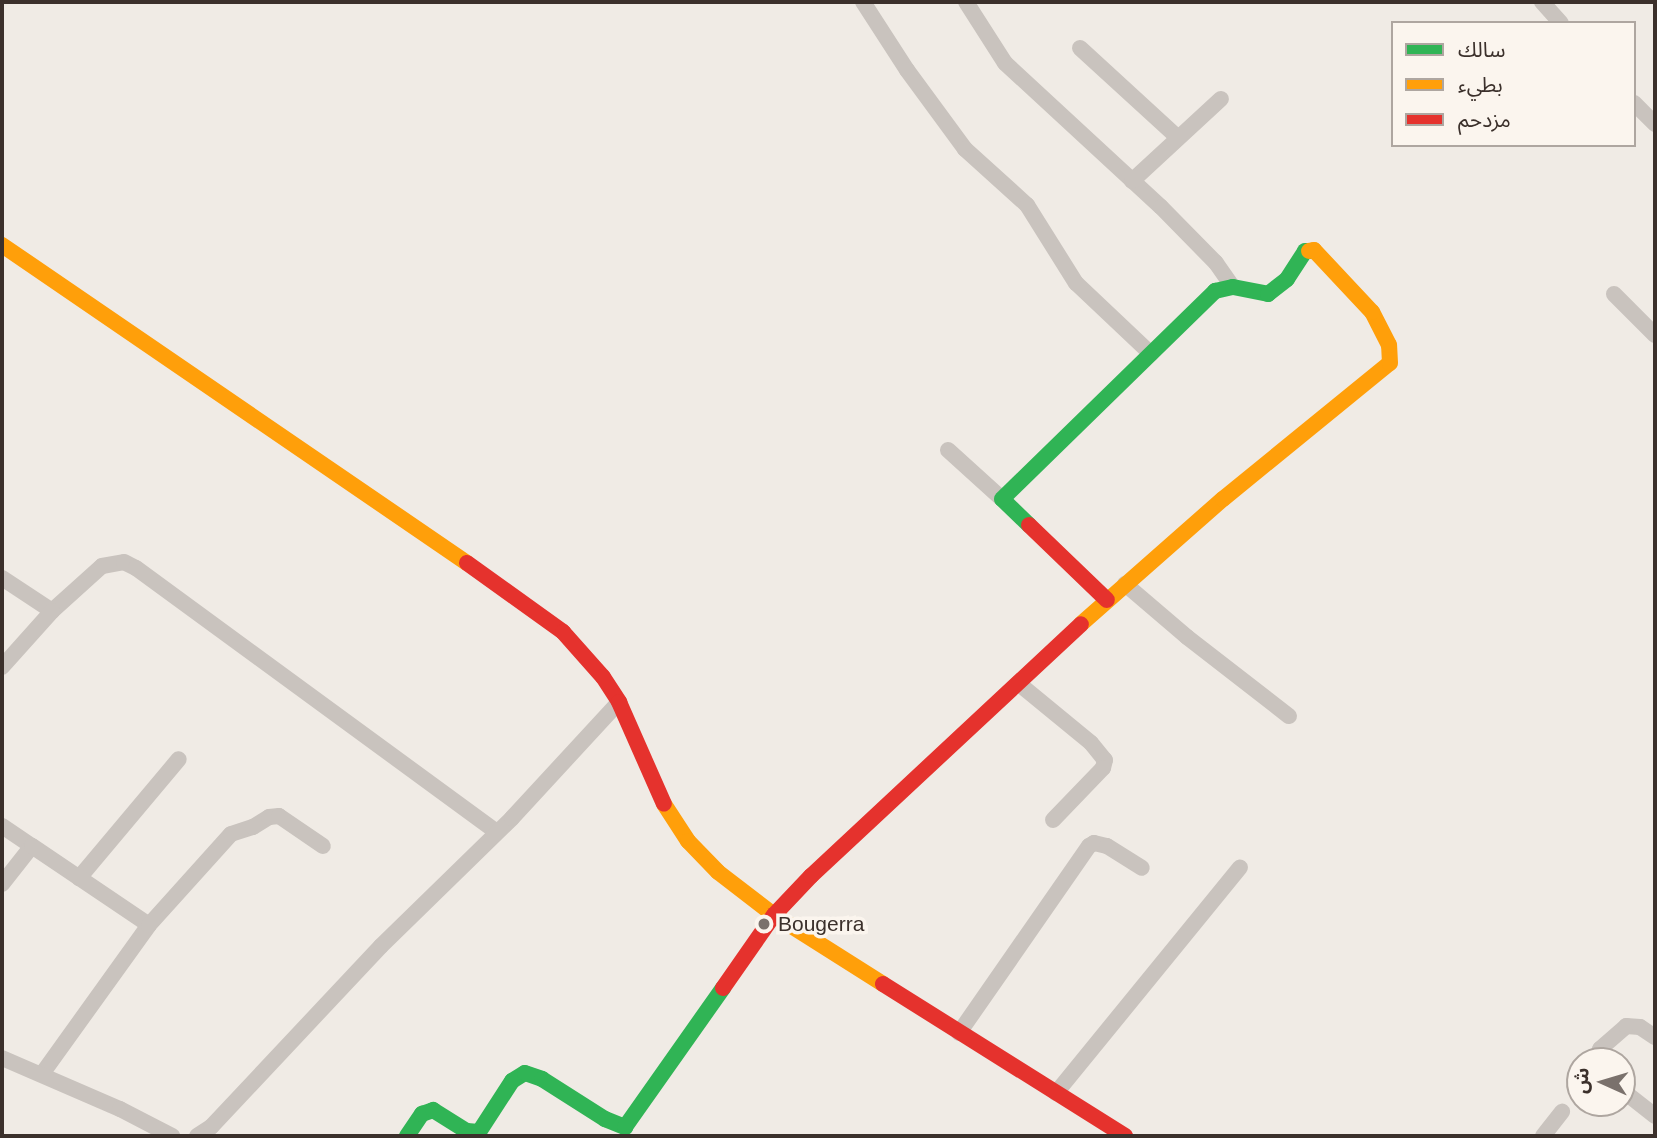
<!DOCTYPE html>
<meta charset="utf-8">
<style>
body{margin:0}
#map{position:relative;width:1657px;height:1138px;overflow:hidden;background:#f0ebe5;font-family:Arial,"Noto Sans Arabic",sans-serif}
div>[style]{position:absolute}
.street>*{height:16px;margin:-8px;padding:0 8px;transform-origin:8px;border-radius:8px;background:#c9c3be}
.fast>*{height:16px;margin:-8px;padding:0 8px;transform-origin:8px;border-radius:8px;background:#30b455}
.slow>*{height:16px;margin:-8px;padding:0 8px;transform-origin:8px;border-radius:8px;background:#ff9f0a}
.jam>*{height:16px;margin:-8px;padding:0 8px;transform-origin:8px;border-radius:8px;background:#e5322d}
.dots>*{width:19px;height:19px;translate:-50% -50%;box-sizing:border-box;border:4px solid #fbf5ee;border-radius:50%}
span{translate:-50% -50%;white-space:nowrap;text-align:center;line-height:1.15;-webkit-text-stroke:7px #fbf5ee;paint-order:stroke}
.poi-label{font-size:21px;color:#3b302b}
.left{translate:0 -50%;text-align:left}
.frame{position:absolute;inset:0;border:4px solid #3b302b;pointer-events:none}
.legend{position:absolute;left:1391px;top:21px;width:245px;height:126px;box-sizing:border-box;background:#fbf5ee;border:2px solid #aea6a0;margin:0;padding:9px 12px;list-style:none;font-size:21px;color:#3b302b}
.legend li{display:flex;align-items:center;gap:14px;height:35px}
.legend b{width:35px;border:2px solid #aea6a0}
.north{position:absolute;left:1566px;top:1047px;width:70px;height:70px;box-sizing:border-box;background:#fbf5ee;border:2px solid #aea6a0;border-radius:50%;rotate:274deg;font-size:19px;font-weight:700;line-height:28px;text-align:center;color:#3b302b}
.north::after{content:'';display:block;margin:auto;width:24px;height:32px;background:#7a716c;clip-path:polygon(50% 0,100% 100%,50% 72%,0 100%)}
</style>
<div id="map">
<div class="street">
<div style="left:863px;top:2px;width:81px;rotate:57.1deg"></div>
<div style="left:907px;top:70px;width:98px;rotate:53.7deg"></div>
<div style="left:965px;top:149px;width:84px;rotate:42.1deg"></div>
<div style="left:1027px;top:205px;width:92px;rotate:57.9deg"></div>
<div style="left:1076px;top:283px;width:103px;rotate:43.4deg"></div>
<div style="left:966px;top:2px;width:72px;rotate:57.4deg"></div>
<div style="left:1005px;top:63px;width:212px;rotate:42.7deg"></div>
<div style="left:1161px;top:207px;width:78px;rotate:45.5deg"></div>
<div style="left:1216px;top:263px;width:29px;rotate:55deg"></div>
<div style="left:1542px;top:2px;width:28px;rotate:48deg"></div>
<div style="left:1080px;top:48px;width:132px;rotate:42.5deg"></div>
<div style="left:1634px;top:103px;width:30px;rotate:45deg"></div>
<div style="left:1132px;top:181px;width:121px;rotate:-42.7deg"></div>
<div style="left:1614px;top:294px;width:58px;rotate:45deg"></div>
<div style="left:948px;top:450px;width:73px;rotate:42.2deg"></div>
<div style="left:2px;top:578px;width:60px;rotate:33.4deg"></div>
<div style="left:52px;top:611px;width:67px;rotate:-42deg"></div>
<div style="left:102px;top:566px;width:22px;rotate:-10deg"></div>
<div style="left:124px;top:562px;width:13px;rotate:27deg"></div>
<div style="left:136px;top:568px;width:447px;rotate:36.2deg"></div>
<div style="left:1125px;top:584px;width:82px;rotate:40.5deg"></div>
<div style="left:1187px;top:637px;width:129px;rotate:37.8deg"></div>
<div style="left:2px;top:667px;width:75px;rotate:-48.2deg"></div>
<div style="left:1018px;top:683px;width:94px;rotate:39.4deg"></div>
<div style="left:1091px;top:743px;width:22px;rotate:51deg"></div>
<div style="left:1105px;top:760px;width:8px;rotate:104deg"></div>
<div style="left:1103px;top:768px;width:72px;rotate:133.9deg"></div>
<div style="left:2px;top:826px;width:36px;rotate:34deg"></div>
<div style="left:79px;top:878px;width:155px;rotate:-50deg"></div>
<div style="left:2px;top:884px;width:48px;rotate:-51.7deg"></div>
<div style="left:32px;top:846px;width:141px;rotate:34deg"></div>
<div style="left:149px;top:925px;width:183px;rotate:125.7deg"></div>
<div style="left:149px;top:925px;width:122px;rotate:-48deg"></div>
<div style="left:231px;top:834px;width:23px;rotate:-18deg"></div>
<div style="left:253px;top:827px;width:19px;rotate:-32deg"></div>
<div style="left:269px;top:817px;width:10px;rotate:-6deg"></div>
<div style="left:279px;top:816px;width:53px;rotate:34.3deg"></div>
<div style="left:959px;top:1033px;width:228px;rotate:-55.2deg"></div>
<div style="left:1089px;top:846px;width:6px;rotate:-31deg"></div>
<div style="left:1094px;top:843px;width:13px;rotate:13deg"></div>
<div style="left:1107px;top:846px;width:41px;rotate:32.2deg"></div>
<div style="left:2px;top:1058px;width:129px;rotate:23.4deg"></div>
<div style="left:120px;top:1109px;width:59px;rotate:27.4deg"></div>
<div style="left:1595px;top:1061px;width:13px;rotate:-67deg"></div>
<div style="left:1600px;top:1049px;width:35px;rotate:-41deg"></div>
<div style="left:1626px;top:1026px;width:14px;rotate:4deg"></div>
<div style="left:1640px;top:1027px;width:18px;rotate:34deg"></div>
<div style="left:1622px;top:1090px;width:42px;rotate:38.2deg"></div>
<div style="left:1056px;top:1093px;width:291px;rotate:-50.8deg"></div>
<div style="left:197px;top:1136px;width:17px;rotate:-33deg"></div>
<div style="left:211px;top:1127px;width:248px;rotate:-46.8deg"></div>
<div style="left:381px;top:946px;width:183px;rotate:-44.3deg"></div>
<div style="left:512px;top:818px;width:158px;rotate:-47.3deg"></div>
<div style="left:1543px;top:1136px;width:31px;rotate:-52deg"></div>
</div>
<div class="fast">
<div style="left:1029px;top:525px;width:37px;rotate:-136deg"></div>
<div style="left:1002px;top:499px;width:298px;rotate:-44.3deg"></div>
<div style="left:1215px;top:291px;width:18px;rotate:-13deg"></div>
<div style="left:1233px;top:287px;width:36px;rotate:11deg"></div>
<div style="left:1268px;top:294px;width:24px;rotate:-38deg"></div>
<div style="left:1287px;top:279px;width:33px;rotate:-57deg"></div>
<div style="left:1305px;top:251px;width:4px"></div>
<div style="left:407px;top:1136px;width:27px;rotate:-56deg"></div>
<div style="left:422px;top:1114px;width:12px;rotate:-20deg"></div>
<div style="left:433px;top:1110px;width:40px;rotate:32deg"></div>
<div style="left:467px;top:1131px;width:12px;rotate:5deg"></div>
<div style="left:479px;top:1132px;width:61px;rotate:-57.1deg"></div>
<div style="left:512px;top:1081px;width:15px;rotate:-32deg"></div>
<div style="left:525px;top:1073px;width:18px;rotate:19deg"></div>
<div style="left:542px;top:1079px;width:75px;rotate:32.4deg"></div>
<div style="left:605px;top:1119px;width:22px;rotate:22deg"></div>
<div style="left:625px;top:1127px;width:170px;rotate:-54.8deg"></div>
</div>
<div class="slow">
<div style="left:2px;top:245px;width:563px;rotate:34.37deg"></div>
<div style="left:1081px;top:624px;width:189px;rotate:-41.4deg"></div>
<div style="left:1223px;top:499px;width:215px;rotate:-39.2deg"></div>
<div style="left:1390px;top:363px;width:18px;rotate:-93deg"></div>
<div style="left:1389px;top:345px;width:37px;rotate:-117deg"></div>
<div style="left:1372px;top:312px;width:85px;rotate:-133.1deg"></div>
<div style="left:1314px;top:250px;width:5px;rotate:169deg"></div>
<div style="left:664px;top:804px;width:44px;rotate:57deg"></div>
<div style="left:688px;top:841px;width:43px;rotate:45.9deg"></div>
<div style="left:718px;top:872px;width:71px;rotate:37.5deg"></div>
<div style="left:774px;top:915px;width:129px;rotate:32.3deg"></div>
</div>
<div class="jam">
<div style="left:1029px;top:525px;width:108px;rotate:43.9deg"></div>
<div style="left:467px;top:563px;width:118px;rotate:35.7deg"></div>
<div style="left:563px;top:632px;width:60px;rotate:48.4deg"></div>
<div style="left:603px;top:677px;width:30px;rotate:57deg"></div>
<div style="left:619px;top:702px;width:111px;rotate:66.2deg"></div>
<div style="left:883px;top:984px;width:286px;rotate:32.1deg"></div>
<div style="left:723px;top:988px;width:89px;rotate:-55.1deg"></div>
<div style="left:774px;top:915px;width:54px;rotate:-46.5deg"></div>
<div style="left:811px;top:876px;width:369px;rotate:-43deg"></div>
</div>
<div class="dots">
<div style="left:764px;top:924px;background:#7a716c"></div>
</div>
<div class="poi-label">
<span class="left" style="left:778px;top:924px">Bougerra</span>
</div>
<div class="frame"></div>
<ul class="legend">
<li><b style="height:9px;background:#30b455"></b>سالك</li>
<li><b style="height:9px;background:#ff9f0a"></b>بطيء</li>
<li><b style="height:9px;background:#e5322d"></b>مزدحم</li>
</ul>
<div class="north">ش</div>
</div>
